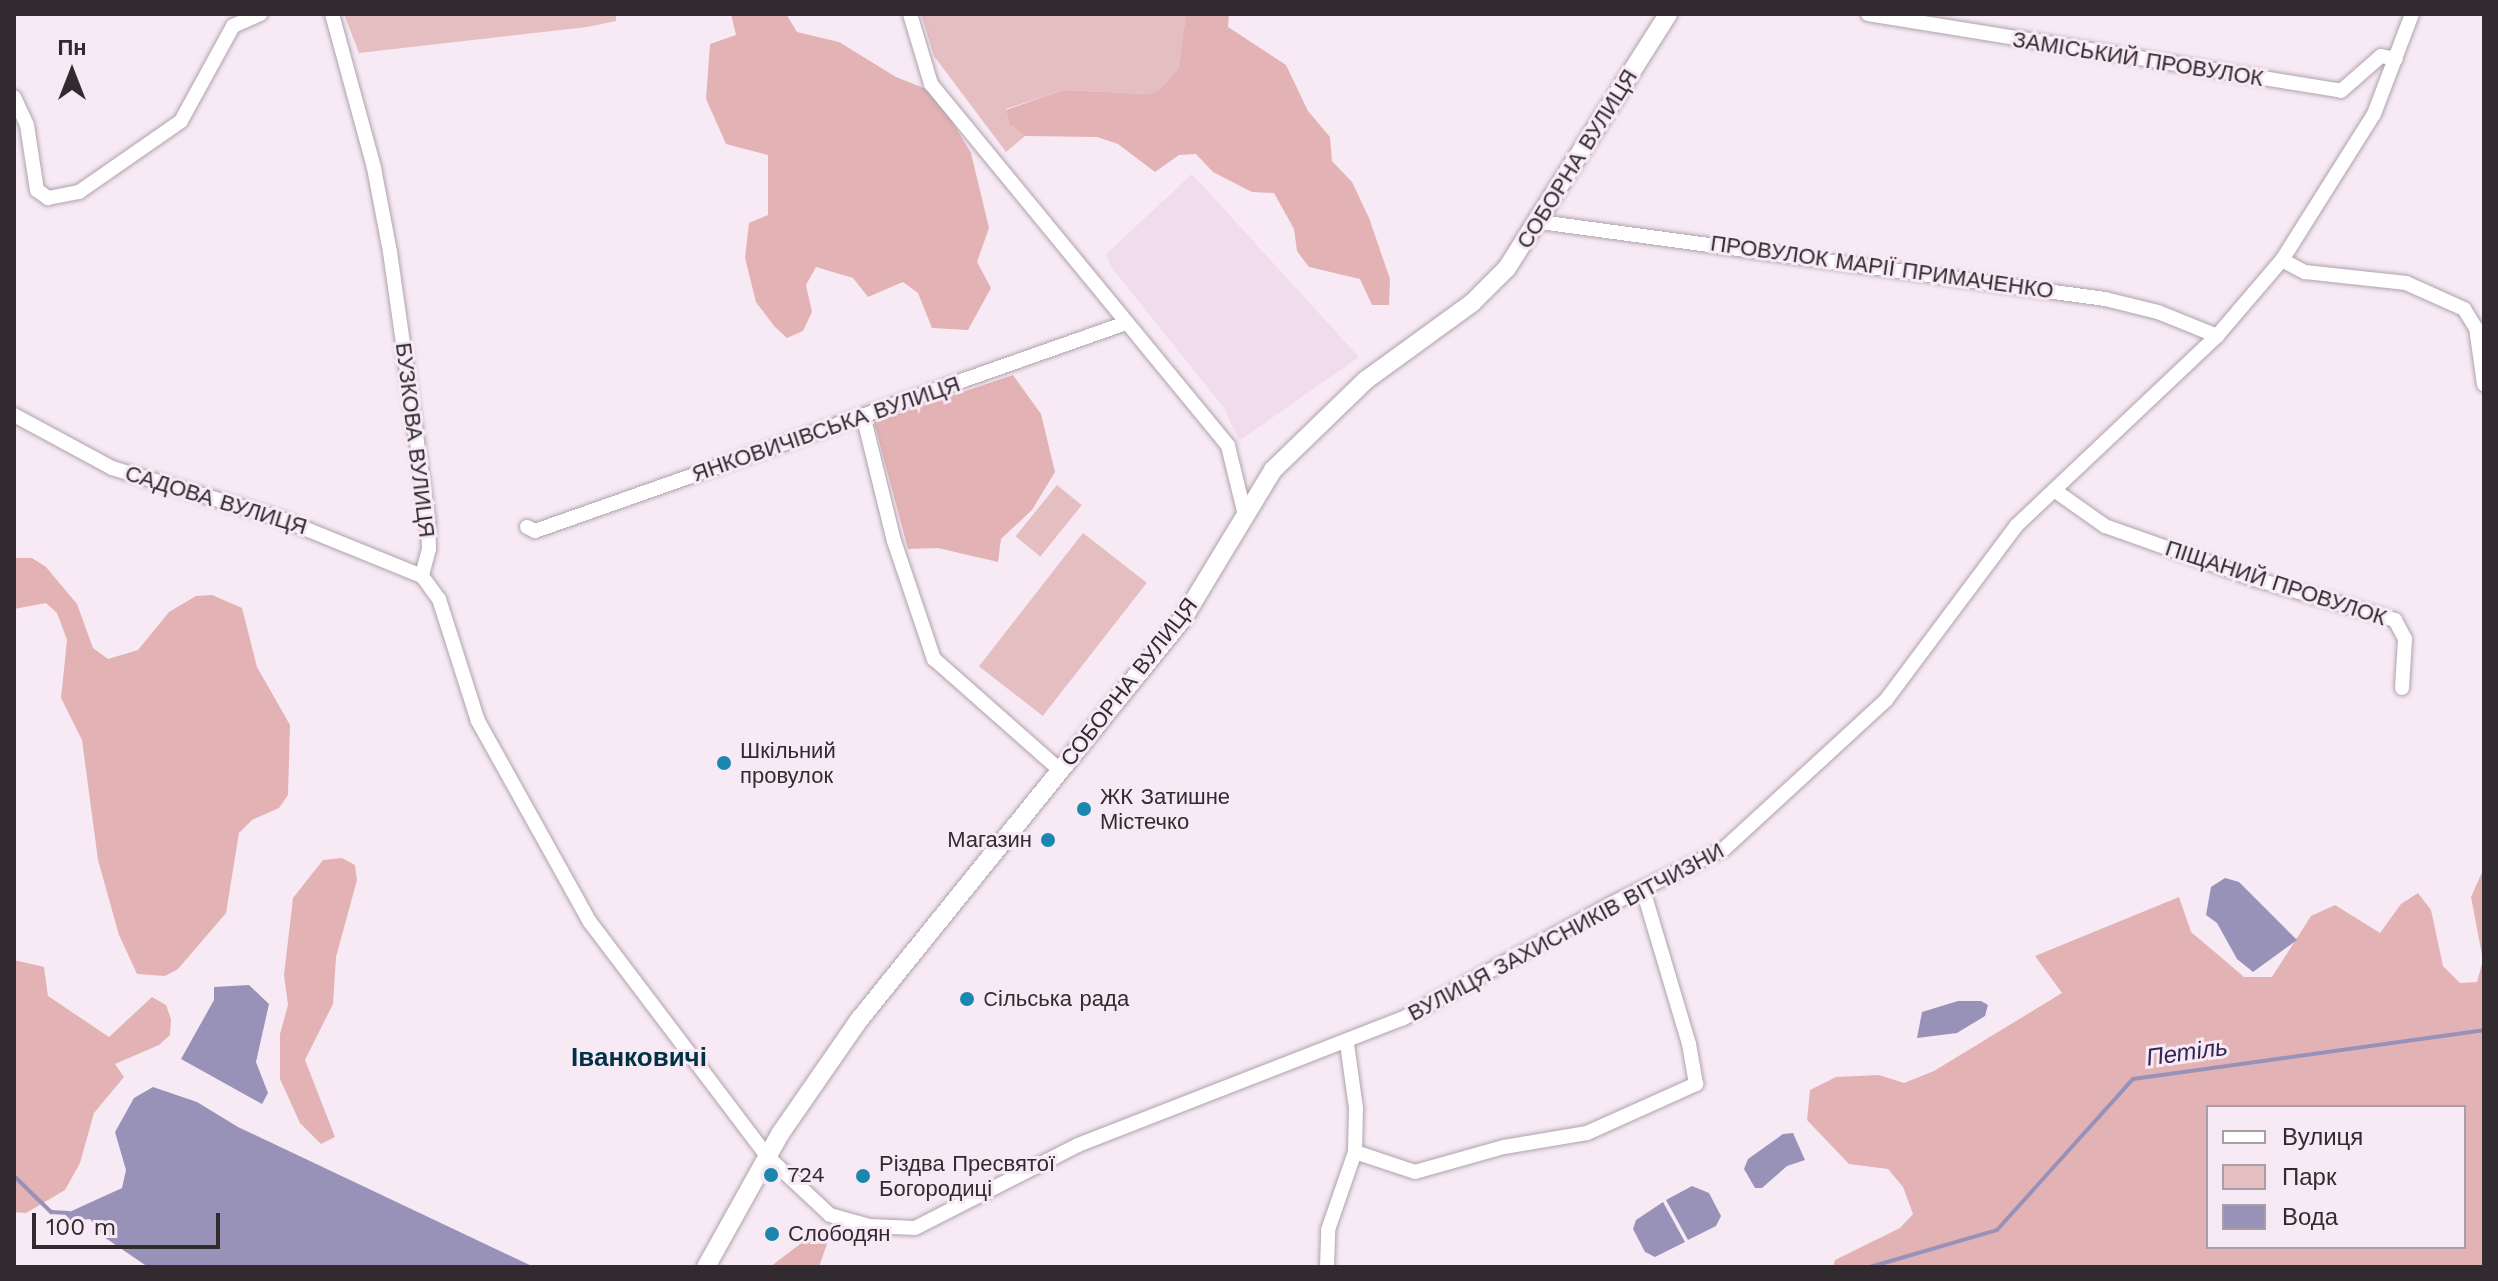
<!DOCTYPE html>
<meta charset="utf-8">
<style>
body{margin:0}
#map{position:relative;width:2498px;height:1281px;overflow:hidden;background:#f8eaf5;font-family:"Work Sans",sans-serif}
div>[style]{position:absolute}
.built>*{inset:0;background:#f1dced}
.green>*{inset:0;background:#e5bec1;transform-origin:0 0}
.forest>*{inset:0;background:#e3b2b5}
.water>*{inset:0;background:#9892b9}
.stream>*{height:4px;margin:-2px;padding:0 2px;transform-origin:2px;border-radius:2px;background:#9892b9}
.roads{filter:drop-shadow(0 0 2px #afa2ad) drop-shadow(0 0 2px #afa2ad)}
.minor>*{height:14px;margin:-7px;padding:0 7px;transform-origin:7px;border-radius:7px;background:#fff}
.tertiary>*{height:18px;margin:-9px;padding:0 9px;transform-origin:9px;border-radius:9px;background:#fff}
.dots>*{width:22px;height:22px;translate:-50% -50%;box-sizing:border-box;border:4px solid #f8eaf5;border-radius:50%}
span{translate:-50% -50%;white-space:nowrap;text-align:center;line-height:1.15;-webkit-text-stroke:6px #f8eaf5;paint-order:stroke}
.street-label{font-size:22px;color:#312b30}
.poi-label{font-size:22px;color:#312b30}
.left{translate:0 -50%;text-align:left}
.right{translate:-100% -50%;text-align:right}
.water-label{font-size:24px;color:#322659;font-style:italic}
.quarter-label{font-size:26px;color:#003244;font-weight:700}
.frame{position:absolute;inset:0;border:16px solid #312b30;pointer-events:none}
.legend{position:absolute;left:2206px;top:1105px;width:260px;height:144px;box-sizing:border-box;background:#f8eaf5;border:2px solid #a89ea6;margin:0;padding:10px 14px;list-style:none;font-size:24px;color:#312b30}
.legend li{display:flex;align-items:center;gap:16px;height:40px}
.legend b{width:40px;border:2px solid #a89ea6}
.north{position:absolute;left:32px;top:32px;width:80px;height:80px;-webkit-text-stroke:6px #f8eaf5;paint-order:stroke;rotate:0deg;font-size:22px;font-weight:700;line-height:32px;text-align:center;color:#312b30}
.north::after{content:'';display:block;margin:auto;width:28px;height:36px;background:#312b30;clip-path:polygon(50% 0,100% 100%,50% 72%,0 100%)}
.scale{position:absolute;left:32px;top:1213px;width:188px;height:36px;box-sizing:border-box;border:4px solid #312b30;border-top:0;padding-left:10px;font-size:24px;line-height:28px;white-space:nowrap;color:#312b30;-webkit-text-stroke:6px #f8eaf5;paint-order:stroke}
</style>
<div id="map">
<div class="built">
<div style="clip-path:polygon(1192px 174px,1359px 357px,1239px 441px,1224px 408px,1112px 268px,1106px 254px)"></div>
</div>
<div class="green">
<div style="clip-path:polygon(344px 14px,616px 14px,616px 21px,587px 27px,359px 53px)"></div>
<div style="clip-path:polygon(921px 14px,1186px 14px,1178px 69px,1160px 89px,1149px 94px,1063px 90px,1006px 109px,1009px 124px,1025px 136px,1006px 152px,934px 56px)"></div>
<div style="left:1057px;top:485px;width:32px;height:66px;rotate:39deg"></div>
<div style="left:1083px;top:533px;width:81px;height:169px;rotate:38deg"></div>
</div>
<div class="forest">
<div style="clip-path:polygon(731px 14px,786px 14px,797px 32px,839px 42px,896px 77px,934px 92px,971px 153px,989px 228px,977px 262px,991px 288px,968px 330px,932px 328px,918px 293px,903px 282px,868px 297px,853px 278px,816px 267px,806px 285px,812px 312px,803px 331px,787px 338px,774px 326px,756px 302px,745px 258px,749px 223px,768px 215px,768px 155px,726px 144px,706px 99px,710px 44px,736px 35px)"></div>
<div style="clip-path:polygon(1186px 14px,1229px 14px,1228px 27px,1286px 65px,1308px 111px,1330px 137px,1332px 161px,1352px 182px,1369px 218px,1390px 279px,1389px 305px,1372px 305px,1360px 279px,1309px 267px,1297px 251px,1294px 229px,1274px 193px,1252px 192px,1213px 172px,1196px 154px,1179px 155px,1155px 172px,1118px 144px,1097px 137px,1025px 136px,1009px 124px,1006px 110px,1063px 90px,1149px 94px,1160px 89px,1178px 69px)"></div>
<div style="clip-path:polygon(1013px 375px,1041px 414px,1055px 472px,1032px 510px,1001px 539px,998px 562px,938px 548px,908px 549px,874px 422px)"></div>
<div style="clip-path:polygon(14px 558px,32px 558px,46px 567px,77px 604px,93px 648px,108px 659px,138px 650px,169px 612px,196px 596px,212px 595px,242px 608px,257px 667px,290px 725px,288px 795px,279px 808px,252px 820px,239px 833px,226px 913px,178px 969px,165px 976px,137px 974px,119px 935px,98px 860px,82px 740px,61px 698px,67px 640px,57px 613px,46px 603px,14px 609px)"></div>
<div style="clip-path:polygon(342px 858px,355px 865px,357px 880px,336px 957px,333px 1004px,305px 1060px,335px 1137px,321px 1144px,300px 1123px,280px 1079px,280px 1034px,288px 1005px,284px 975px,293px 898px,323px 860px)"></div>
<div style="clip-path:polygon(evenodd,2484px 868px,2484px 1267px,1833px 1267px,1835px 1260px,1900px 1228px,1913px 1214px,1903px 1187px,1888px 1169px,1849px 1164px,1807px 1120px,1810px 1090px,1836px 1077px,1879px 1075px,1904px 1083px,1934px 1071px,2062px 993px,2035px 956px,2179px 897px,2191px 932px,2216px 953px,2244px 977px,2272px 977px,2311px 916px,2335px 905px,2380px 933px,2401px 904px,2418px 893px,2431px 910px,2443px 966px,2460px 983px,2477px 982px,2483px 960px,2471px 897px,2484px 868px,2464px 1107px,2464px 1247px,2208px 1247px,2208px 1107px,2464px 1107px)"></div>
<div style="clip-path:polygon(14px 960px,44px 967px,48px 996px,109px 1037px,152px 997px,166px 1005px,171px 1019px,170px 1035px,159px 1045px,115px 1064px,124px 1077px,94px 1113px,80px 1163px,65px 1190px,26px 1213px,14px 1212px)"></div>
<div style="clip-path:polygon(817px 1231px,827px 1244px,819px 1267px,770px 1267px)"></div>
</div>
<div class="water">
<div style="clip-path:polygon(2225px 878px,2239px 882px,2297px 940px,2253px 972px,2237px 959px,2217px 923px,2206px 915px,2211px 887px)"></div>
<div style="clip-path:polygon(249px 985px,269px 1004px,256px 1062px,268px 1093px,262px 1104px,181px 1059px,214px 1000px,214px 987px)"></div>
<div style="clip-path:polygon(1958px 1001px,1981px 1001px,1988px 1005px,1985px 1016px,1957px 1033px,1917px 1038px,1922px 1012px)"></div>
<div style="clip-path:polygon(153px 1087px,197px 1102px,238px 1127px,534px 1267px,148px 1267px,104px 1237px,90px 1219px,71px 1221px,65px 1214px,122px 1188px,126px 1170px,115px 1132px,134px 1098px)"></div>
<div style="clip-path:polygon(1793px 1133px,1805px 1160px,1787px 1166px,1762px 1188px,1755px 1188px,1744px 1169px,1748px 1159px,1783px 1134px)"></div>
<div style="clip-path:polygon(1692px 1186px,1709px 1193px,1721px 1216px,1716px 1226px,1688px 1240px,1666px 1200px)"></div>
<div style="clip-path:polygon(1663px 1202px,1685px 1242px,1655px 1257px,1645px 1252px,1633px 1229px,1636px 1220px)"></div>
</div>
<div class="stream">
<div style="left:14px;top:1176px;width:52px;rotate:44.2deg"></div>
<div style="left:51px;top:1212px;width:18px;rotate:3deg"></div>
<div style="left:1870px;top:1267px;width:132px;rotate:-16.2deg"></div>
<div style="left:1997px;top:1230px;width:203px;rotate:-48deg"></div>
<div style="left:2133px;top:1079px;width:354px;rotate:-7.9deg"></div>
</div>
<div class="roads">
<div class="minor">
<div style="left:332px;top:14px;width:160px;rotate:74.7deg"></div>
<div style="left:374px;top:168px;width:86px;rotate:79.2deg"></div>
<div style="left:390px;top:252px;width:271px;rotate:81.9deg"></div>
<div style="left:428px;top:520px;width:29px;rotate:88deg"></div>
<div style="left:429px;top:549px;width:28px;rotate:105deg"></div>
<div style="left:422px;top:576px;width:29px;rotate:54deg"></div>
<div style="left:439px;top:599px;width:128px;rotate:72.3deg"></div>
<div style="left:478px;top:721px;width:230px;rotate:60.9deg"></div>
<div style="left:590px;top:922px;width:293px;rotate:52.9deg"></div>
<div style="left:767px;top:1156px;width:86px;rotate:43.1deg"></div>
<div style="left:830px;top:1215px;width:41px;rotate:15.4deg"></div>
<div style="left:870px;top:1226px;width:45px;rotate:2.5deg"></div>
<div style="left:915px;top:1228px;width:183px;rotate:-27deg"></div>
<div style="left:1078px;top:1145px;width:348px;rotate:-21.3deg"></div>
<div style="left:1402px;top:1019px;width:236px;rotate:-28.8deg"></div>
<div style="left:1609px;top:905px;width:128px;rotate:-26deg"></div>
<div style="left:1724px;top:849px;width:220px;rotate:-42.6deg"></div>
<div style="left:1886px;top:700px;width:217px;rotate:-53.2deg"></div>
<div style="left:2016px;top:526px;width:277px;rotate:-43.4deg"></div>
<div style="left:2217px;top:336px;width:100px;rotate:-49.5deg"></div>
<div style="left:2282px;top:260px;width:173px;rotate:-57.8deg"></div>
<div style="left:2374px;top:114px;width:107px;rotate:-69.2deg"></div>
<div style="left:910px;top:14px;width:73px;rotate:73.3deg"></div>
<div style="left:931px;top:84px;width:468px;rotate:50.6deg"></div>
<div style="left:1228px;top:446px;width:67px;rotate:76.2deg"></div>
<div style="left:1868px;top:14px;width:479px;rotate:9.2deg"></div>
<div style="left:2341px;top:91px;width:53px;rotate:-41.2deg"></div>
<div style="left:2381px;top:56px;width:15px;rotate:11deg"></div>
<div style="left:14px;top:97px;width:31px;rotate:65deg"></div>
<div style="left:27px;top:125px;width:66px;rotate:81.3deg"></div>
<div style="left:37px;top:190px;width:14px;rotate:36deg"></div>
<div style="left:48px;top:198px;width:32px;rotate:-11deg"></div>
<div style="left:79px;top:192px;width:124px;rotate:-34.8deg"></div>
<div style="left:181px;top:121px;width:108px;rotate:-61.3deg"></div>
<div style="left:233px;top:26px;width:30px;rotate:-24deg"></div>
<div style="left:1540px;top:222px;width:570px;rotate:7.76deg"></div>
<div style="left:2105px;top:299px;width:55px;rotate:13.8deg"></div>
<div style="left:2158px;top:312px;width:64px;rotate:22.1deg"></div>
<div style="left:2282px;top:260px;width:26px;rotate:28deg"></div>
<div style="left:2305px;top:272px;width:102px;rotate:6.2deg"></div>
<div style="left:2406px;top:283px;width:64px;rotate:24.1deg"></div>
<div style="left:2464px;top:309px;width:22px;rotate:58deg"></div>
<div style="left:2476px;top:328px;width:57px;rotate:81.9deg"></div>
<div style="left:14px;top:415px;width:111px;rotate:28.4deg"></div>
<div style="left:112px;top:468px;width:174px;rotate:16.7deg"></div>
<div style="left:279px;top:518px;width:154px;rotate:22.1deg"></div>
<div style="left:863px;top:415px;width:130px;rotate:76.2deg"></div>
<div style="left:894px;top:541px;width:125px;rotate:71.3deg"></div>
<div style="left:934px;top:659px;width:169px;rotate:41.4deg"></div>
<div style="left:2054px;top:490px;width:62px;rotate:35.2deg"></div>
<div style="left:2105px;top:526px;width:159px;rotate:19.5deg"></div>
<div style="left:2255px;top:579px;width:146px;rotate:16.3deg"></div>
<div style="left:2395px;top:620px;width:21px;rotate:62deg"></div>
<div style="left:2405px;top:639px;width:49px;rotate:93.5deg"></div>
<div style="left:527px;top:527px;width:9px;rotate:27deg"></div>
<div style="left:535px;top:531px;width:627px;rotate:-19.39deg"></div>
<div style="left:1355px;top:1152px;width:63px;rotate:18.4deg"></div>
<div style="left:1415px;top:1172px;width:92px;rotate:-15.7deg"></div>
<div style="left:1504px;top:1147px;width:84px;rotate:-9.6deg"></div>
<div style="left:1587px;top:1133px;width:120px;rotate:-24.2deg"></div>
<div style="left:1696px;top:1084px;width:41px;rotate:-99.9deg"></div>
<div style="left:1689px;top:1044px;width:161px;rotate:-106.6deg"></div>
<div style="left:1327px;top:1267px;width:37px;rotate:-88deg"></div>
<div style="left:1328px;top:1230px;width:83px;rotate:-70.9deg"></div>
<div style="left:1355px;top:1152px;width:44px;rotate:-88.7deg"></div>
<div style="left:1356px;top:1108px;width:65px;rotate:-98deg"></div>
</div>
<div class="tertiary">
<div style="left:706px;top:1267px;width:152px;rotate:-60.9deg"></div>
<div style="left:780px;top:1134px;width:139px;rotate:-55.3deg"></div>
<div style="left:859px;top:1020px;width:518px;rotate:-51.12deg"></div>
<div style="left:1184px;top:617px;width:172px;rotate:-58.8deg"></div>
<div style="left:1273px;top:470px;width:129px;rotate:-44.1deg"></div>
<div style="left:1366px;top:380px;width:131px;rotate:-36deg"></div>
<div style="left:1472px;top:303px;width:49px;rotate:-45deg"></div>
<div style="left:1507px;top:268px;width:301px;rotate:-57.6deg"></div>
</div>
</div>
<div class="dots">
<div style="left:724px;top:763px;background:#1b87ae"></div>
<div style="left:1084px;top:809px;background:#1b87ae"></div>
<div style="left:1048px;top:840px;background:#1b87ae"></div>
<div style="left:967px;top:999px;background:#1b87ae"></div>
<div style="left:771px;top:1175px;background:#1b87ae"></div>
<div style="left:863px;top:1176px;background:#1b87ae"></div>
<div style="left:772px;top:1234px;background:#1b87ae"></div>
</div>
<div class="street-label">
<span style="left:2138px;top:59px;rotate:9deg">ЗАМІСЬКИЙ ПРОВУЛОК</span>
<span style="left:1577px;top:159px;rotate:-58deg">СОБОРНА ВУЛИЦЯ</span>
<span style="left:1882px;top:267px;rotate:8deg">ПРОВУЛОК МАРІЇ ПРИМАЧЕНКО</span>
<span style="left:826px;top:429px;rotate:-19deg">ЯНКОВИЧІВСЬКА ВУЛИЦЯ</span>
<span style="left:415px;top:440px;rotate:83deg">БУЗКОВА ВУЛИЦЯ</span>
<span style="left:216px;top:500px;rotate:17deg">САДОВА ВУЛИЦЯ</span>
<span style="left:2276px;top:583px;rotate:18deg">ПІЩАНИЙ ПРОВУЛОК</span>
<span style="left:1129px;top:682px;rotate:-52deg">СОБОРНА ВУЛИЦЯ</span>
<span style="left:1566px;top:932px;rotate:-28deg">ВУЛИЦЯ ЗАХИСНИКІВ ВІТЧИЗНИ</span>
</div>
<div class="poi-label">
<span class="left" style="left:740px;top:763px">Шкільний<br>провулок</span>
<span class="left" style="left:1100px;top:809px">ЖК Затишне<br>Містечко</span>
<span class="right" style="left:1032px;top:840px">Магазин</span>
<span class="left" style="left:983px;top:999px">Cільська рада</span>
<span class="left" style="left:879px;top:1176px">Різдва Пресвятої<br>Богородиці</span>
<span class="left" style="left:787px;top:1175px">724</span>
<span class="left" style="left:788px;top:1234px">Слободян</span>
</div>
<div class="water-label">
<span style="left:2187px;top:1053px;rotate:-8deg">Петіль</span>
</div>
<div class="quarter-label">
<span style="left:639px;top:1058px">Іванковичі</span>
</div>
<div class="frame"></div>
<ul class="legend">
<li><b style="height:10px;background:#fff"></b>Вулиця</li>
<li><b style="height:22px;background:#e5bec1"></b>Парк</li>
<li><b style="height:22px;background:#9892b9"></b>Вода</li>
</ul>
<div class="north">Пн</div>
<div class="scale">100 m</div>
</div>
